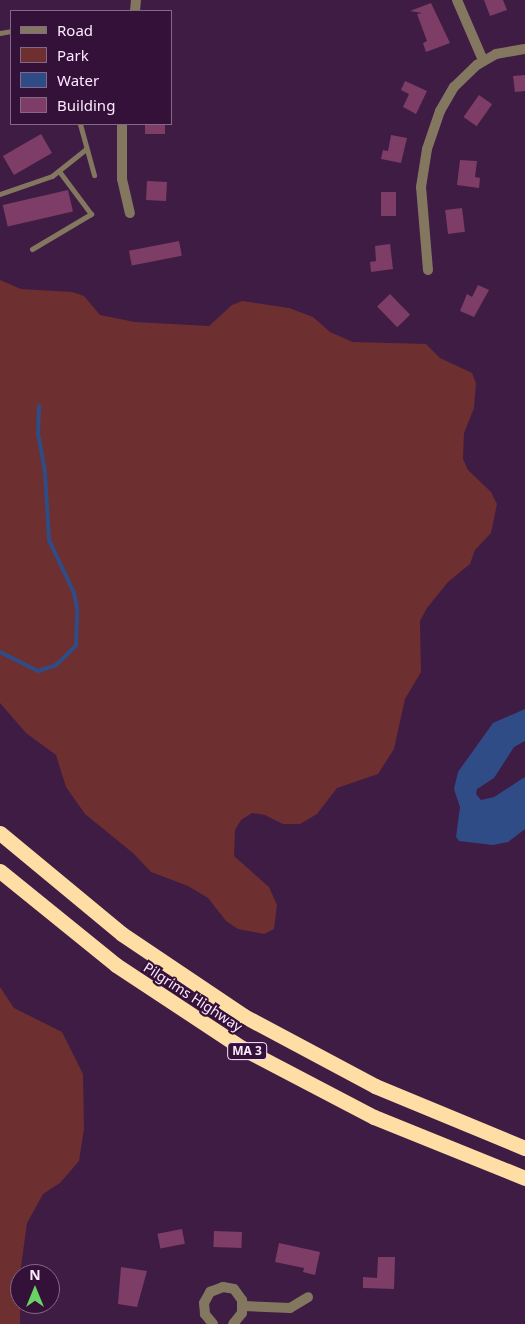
<!DOCTYPE html>
<style>
body{margin:0}
#map{position:relative;width:525px;height:1324px;overflow:hidden;background:#3f1c44;font-family:"Noto Sans",sans-serif}
div>[style]{position:absolute}
.green>*{inset:0;background:#6d2f2f}
.water>*{inset:0;background:#2f4c87}
.stream>*{height:4px;margin:-2px;padding:0 2px;transform-origin:2px;border-radius:2px;background:#2f4c87}
.building>*{inset:0;background:#7d3d66;transform-origin:0 0}
.lane>*{height:5px;margin:-2.5px;padding:0 2.5px;transform-origin:2.5px;border-radius:2.5px;background:#837760}
.street>*{height:10px;margin:-5px;padding:0 5px;transform-origin:5px;border-radius:5px;background:#837760}
.highway>*{height:15px;margin:-7.5px;padding:0 7.5px;transform-origin:7.5px;border-radius:7.5px;background:#fedea4}
span{translate:-50% -50%;white-space:nowrap;text-align:center;line-height:1.15;-webkit-text-stroke:4.5px #341139;paint-order:stroke}
.shield-label span{padding:1px 4px;background:#341139;border:1px solid;border-radius:4px;-webkit-text-stroke-width:0}
.shield-label{font-size:12px;color:#fceafe;font-weight:700}
.street-label{font-size:14px;color:#fceafe}
.legend{position:absolute;left:10px;top:10px;width:162px;height:115px;box-sizing:border-box;background:#341139;border:1px solid #846888;margin:0;padding:6px 9px;list-style:none;font-size:15px;color:#fceafe}
.legend li{display:flex;align-items:center;gap:10px;height:25px}
.legend b{width:25px;border:1px solid #846888}
.north{position:absolute;left:10px;top:1264px;width:50px;height:50px;box-sizing:border-box;background:#341139;border:1px solid #846888;border-radius:50%;rotate:0deg;font-size:14px;font-weight:700;line-height:20px;text-align:center;color:#fceafe}
.north::after{content:'';display:block;margin:auto;width:18px;height:22px;background:#69d464;clip-path:polygon(50% 0,100% 100%,50% 72%,0 100%)}
</style>
<div id="map">
<div class="green">
<div style="clip-path:polygon(0 280px,21px 289px,72px 292px,84px 296px,100px 315px,135px 322px,209px 326px,232px 305px,242px 301px,289px 308px,313px 317px,330px 332px,353px 342px,426px 344px,440px 358px,472px 373px,476px 383px,474px 408px,464px 433px,463px 459px,468px 470px,491px 492px,497px 504px,491px 533px,475px 550px,470px 564px,448px 582px,427px 608px,420px 621px,421px 672px,405px 699px,394px 749px,378px 774px,337px 788px,317px 814px,300px 824px,283px 824px,265px 815px,252px 813px,241px 820px,235px 830px,234px 856px,269px 887px,277px 905px,274px 929px,264px 934px,238px 929px,226px 921px,208px 898px,188px 886px,151px 872px,133px 853px,85px 814px,66px 787px,56px 755px,26px 733px,0 703px)"></div>
<div style="clip-path:polygon(0 987px,14px 1008px,62px 1032px,83px 1074px,84px 1129px,79px 1161px,60px 1183px,43px 1194px,27px 1223px,20px 1274px,20px 1324px,0 1324px)"></div>
</div>
<div class="water">
<div style="clip-path:polygon(525px 709px,525px 741px,514px 747px,494px 778px,477px 789px,476px 794px,481px 800px,494px 797px,525px 777px,525px 829px,508px 842px,493px 845px,459px 841px,456px 837px,460px 807px,454px 789px,458px 772px,493px 723px)"></div>
</div>
<div class="stream">
<div style="left:0;top:652px;width:42px;rotate:26.6deg"></div>
<div style="left:38px;top:671px;width:19px;rotate:-18deg"></div>
<div style="left:56px;top:665px;width:28px;rotate:-44deg"></div>
<div style="left:76px;top:646px;width:38px;rotate:-88deg"></div>
<div style="left:77px;top:608px;width:15px;rotate:-101deg"></div>
<div style="left:74px;top:593px;width:59px;rotate:-115.3deg"></div>
<div style="left:49px;top:540px;width:68px;rotate:-93.4deg"></div>
<div style="left:45px;top:472px;width:39px;rotate:-100deg"></div>
<div style="left:38px;top:434px;width:28px;rotate:-88deg"></div>
</div>
<div class="building">
<div style="clip-path:polygon(484px 0,503px 0,507px 10px,490px 16px)"></div>
<div style="clip-path:polygon(431px 3px,450px 43px,426px 52px,423px 43px,427px 41px,417px 14px,422px 13px,410px 11px)"></div>
<div style="clip-path:polygon(525px 75px,525px 91px,515px 92px,513px 76px)"></div>
<div style="clip-path:polygon(405px 81px,427px 91px,416px 114px,403px 107px,409px 94px,401px 90px)"></div>
<div style="left:479px;top:95px;width:16px;height:27px;rotate:35deg"></div>
<div style="left:145px;top:124px;width:20px;height:10px"></div>
<div style="left:41px;top:134px;width:22px;height:44px;rotate:60deg"></div>
<div style="clip-path:polygon(391px 135px,407px 138px,401px 163px,381px 159px,383px 150px,388px 151px)"></div>
<div style="clip-path:polygon(460px 160px,477px 161px,475px 177px,480px 178px,479px 188px,457px 185px)"></div>
<div style="left:147px;top:181px;width:20px;height:19px;rotate:3deg"></div>
<div style="left:68px;top:190px;width:22px;height:67px;rotate:77deg"></div>
<div style="left:381px;top:192px;width:15px;height:24px"></div>
<div style="left:462px;top:208px;width:24px;height:17px;rotate:83deg"></div>
<div style="left:179px;top:241px;width:15px;height:51px;rotate:79deg"></div>
<div style="clip-path:polygon(390px 244px,393px 269px,371px 272px,370px 262px,376px 261px,375px 246px)"></div>
<div style="clip-path:polygon(478px 285px,489px 290px,474px 317px,460px 311px,467px 294px,472px 297px)"></div>
<div style="left:390px;top:294px;width:29px;height:18px;rotate:46deg"></div>
<div style="left:182px;top:1229px;width:15px;height:25px;rotate:79deg"></div>
<div style="left:214px;top:1231px;width:28px;height:16px;rotate:2deg"></div>
<div style="clip-path:polygon(279px 1243px,320px 1252px,315px 1275px,303px 1272px,304px 1268px,275px 1262px)"></div>
<div style="clip-path:polygon(378px 1257px,395px 1257px,394px 1289px,363px 1288px,363px 1277px,377px 1278px)"></div>
<div style="clip-path:polygon(121px 1267px,147px 1271px,137px 1307px,118px 1304px)"></div>
</div>
<div class="lane">
<div style="left:0;top:33px;width:11px;rotate:-10deg"></div>
<div style="left:80px;top:124px;width:53px;rotate:74.6deg"></div>
<div style="left:0;top:194px;width:55px;rotate:-19.1deg"></div>
<div style="left:52px;top:176px;width:43px;rotate:-38.5deg"></div>
<div style="left:32px;top:249px;width:69px;rotate:-30.7deg"></div>
<div style="left:91px;top:214px;width:54px;rotate:-126.7deg"></div>
</div>
<div class="street">
<div style="left:457px;top:0;width:65px;rotate:66.6deg"></div>
<div style="left:135px;top:11px;width:11px;rotate:-85deg"></div>
<div style="left:122px;top:124px;width:55px;rotate:90deg"></div>
<div style="left:122px;top:179px;width:35px;rotate:77deg"></div>
<div style="left:428px;top:270px;width:83px;rotate:-94.8deg"></div>
<div style="left:421px;top:187px;width:38px;rotate:-81deg"></div>
<div style="left:427px;top:149px;width:40px;rotate:-71.1deg"></div>
<div style="left:440px;top:111px;width:28px;rotate:-60deg"></div>
<div style="left:454px;top:87px;width:32px;rotate:-44deg"></div>
<div style="left:477px;top:65px;width:22px;rotate:-30deg"></div>
<div style="left:496px;top:54px;width:29px;rotate:-10deg"></div>
<div style="left:243px;top:1306px;width:47px;rotate:2.4deg"></div>
<div style="left:290px;top:1308px;width:21px;rotate:-31deg"></div>
<div style="left:213px;top:1324px;width:13px;rotate:-129deg"></div>
<div style="left:205px;top:1314px;width:11px;rotate:-95deg"></div>
<div style="left:204px;top:1303px;width:13px;rotate:-61deg"></div>
<div style="left:210px;top:1292px;width:14px;rotate:-21deg"></div>
<div style="left:223px;top:1287px;width:11px;rotate:10deg"></div>
<div style="left:234px;top:1289px;width:14px;rotate:54deg"></div>
<div style="left:242px;top:1300px;width:13px;rotate:90deg"></div>
<div style="left:242px;top:1313px;width:14px;rotate:129deg"></div>
</div>
<div class="highway">
<div style="left:0;top:833px;width:158px;rotate:39.6deg"></div>
<div style="left:122px;top:934px;width:147px;rotate:33.9deg"></div>
<div style="left:244px;top:1016px;width:149px;rotate:28.1deg"></div>
<div style="left:375px;top:1086px;width:162px;rotate:22.5deg"></div>
<div style="left:0;top:871px;width:149px;rotate:39deg"></div>
<div style="left:116px;top:965px;width:151px;rotate:33.4deg"></div>
<div style="left:242px;top:1048px;width:149px;rotate:27.6deg"></div>
<div style="left:374px;top:1117px;width:163px;rotate:22deg"></div>
</div>
<div class="shield-label">
<span style="left:247px;top:1051px">MA 3</span>
</div>
<div class="street-label">
<span style="left:193px;top:997px;rotate:33deg">Pilgrims Highway</span>
</div>
<ul class="legend">
<li><b style="height:6px;background:#837760"></b>Road</li>
<li><b style="height:14px;background:#6d2f2f"></b>Park</li>
<li><b style="height:14px;background:#2f4c87"></b>Water</li>
<li><b style="height:14px;background:#7d3d66"></b>Building</li>
</ul>
<div class="north">N</div>
</div>
